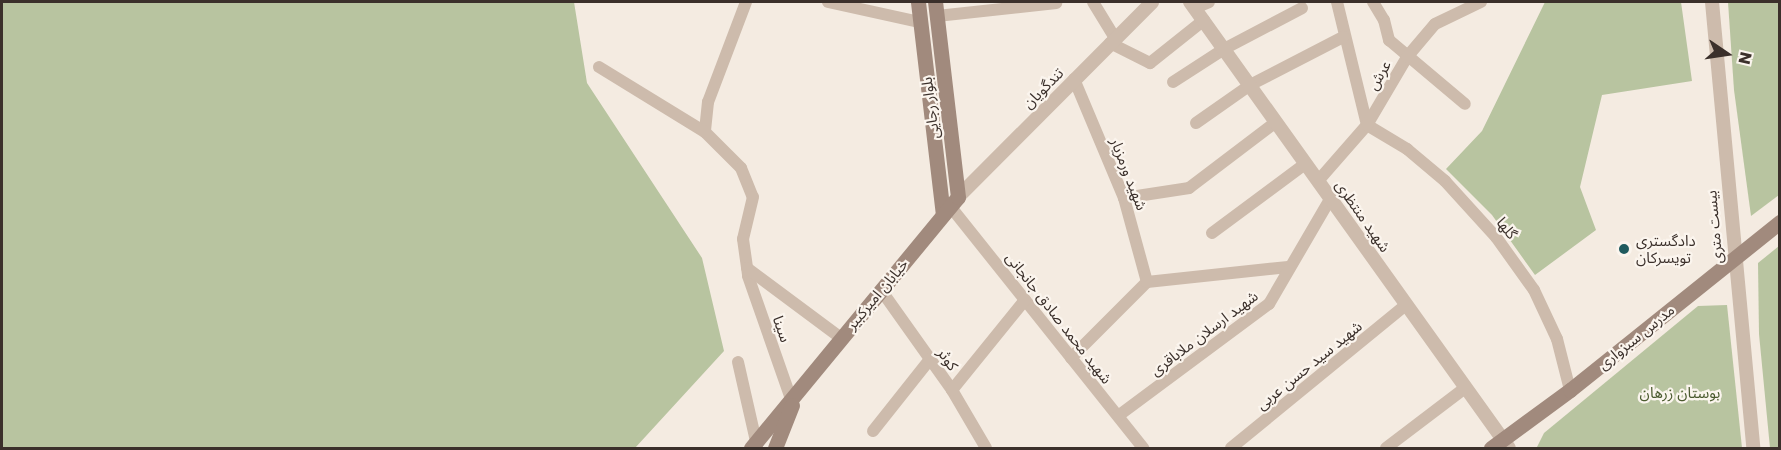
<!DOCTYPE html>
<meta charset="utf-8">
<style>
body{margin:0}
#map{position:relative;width:1781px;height:450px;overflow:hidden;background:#f4ebe1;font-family:Poppins,"Noto Sans Arabic",sans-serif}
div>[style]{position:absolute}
.green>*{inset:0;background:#b8c4a0}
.minor>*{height:12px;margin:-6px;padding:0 6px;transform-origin:6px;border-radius:6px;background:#cdbbac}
.tertiary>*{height:14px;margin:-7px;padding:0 7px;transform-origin:7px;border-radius:7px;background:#cdbbac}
.secondary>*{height:15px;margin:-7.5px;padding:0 7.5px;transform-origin:7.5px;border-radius:7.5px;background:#a18a7d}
.dots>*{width:16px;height:16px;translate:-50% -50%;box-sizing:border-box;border:3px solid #fbf5ee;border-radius:50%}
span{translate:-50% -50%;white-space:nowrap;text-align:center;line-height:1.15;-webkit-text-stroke:4.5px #fbf5ee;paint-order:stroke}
.street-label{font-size:15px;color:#3b302b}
.poi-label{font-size:15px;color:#3b302b}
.left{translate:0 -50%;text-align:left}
.park-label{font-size:15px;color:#4a5a2e}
.frame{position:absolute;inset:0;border:3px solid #3b302b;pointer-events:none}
.north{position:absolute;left:1697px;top:24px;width:60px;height:60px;-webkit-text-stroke:4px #fbf5ee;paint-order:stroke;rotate:103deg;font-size:16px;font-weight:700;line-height:24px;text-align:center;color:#3b302b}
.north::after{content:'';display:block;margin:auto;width:21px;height:27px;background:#3b302b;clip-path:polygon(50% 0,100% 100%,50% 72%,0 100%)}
</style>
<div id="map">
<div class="green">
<div style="clip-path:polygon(2px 2px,574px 2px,587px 83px,702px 258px,724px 351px,635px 448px,2px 448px)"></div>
<div style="clip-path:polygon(1545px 2px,1681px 2px,1692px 81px,1602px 95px,1580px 187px,1596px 230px,1535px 275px,1492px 215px,1446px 169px,1482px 131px)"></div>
<div style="clip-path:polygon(1728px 2px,1779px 2px,1779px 195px,1751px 216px,1734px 90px)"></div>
<div style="clip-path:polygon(1779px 246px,1780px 448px,1770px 448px,1759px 334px,1758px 263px)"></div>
<div style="clip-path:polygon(1727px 305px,1742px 448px,1537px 447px,1544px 433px,1698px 306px)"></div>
</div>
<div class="minor">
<div style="left:746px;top:2px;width:107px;rotate:110.8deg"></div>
<div style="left:708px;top:102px;width:30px;rotate:96deg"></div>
<div style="left:705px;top:132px;width:51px;rotate:45deg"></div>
<div style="left:741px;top:168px;width:31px;rotate:68deg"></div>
<div style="left:753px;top:197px;width:43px;rotate:103.4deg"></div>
<div style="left:743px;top:239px;width:37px;rotate:82deg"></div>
<div style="left:748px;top:276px;width:130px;rotate:70.7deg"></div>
<div style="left:828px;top:2px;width:94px;rotate:12.3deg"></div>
<div style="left:1093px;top:2px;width:42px;rotate:58.6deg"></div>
<div style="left:1337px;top:2px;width:127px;rotate:76.3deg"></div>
<div style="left:1367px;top:125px;width:47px;rotate:31deg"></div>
<div style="left:1407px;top:149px;width:50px;rotate:40.1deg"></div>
<div style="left:1445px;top:181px;width:76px;rotate:47.7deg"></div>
<div style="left:1496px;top:237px;width:65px;rotate:54.4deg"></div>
<div style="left:1534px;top:290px;width:54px;rotate:64.9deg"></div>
<div style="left:1557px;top:339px;width:53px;rotate:75.7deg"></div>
<div style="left:1373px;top:2px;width:21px;rotate:59deg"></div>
<div style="left:1384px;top:20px;width:21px;rotate:76deg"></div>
<div style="left:1389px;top:40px;width:99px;rotate:40.1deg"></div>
<div style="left:1195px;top:8px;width:15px;rotate:-23deg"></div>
<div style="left:937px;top:16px;width:120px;rotate:-6.2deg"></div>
<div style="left:1110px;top:43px;width:45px;rotate:26.6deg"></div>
<div style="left:1150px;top:63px;width:69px;rotate:-38.5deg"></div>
<div style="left:599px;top:67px;width:124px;rotate:31.5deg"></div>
<div style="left:1074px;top:79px;width:129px;rotate:67.2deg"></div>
<div style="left:1124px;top:198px;width:87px;rotate:74.7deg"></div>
<div style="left:1173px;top:82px;width:61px;rotate:-32.9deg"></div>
<div style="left:1224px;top:49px;width:88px;rotate:-27.7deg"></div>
<div style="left:1196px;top:123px;width:66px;rotate:-35.1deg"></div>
<div style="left:1250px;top:85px;width:105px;rotate:-27.3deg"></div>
<div style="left:1318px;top:181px;width:74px;rotate:-48.8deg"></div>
<div style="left:1367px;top:125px;width:79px;rotate:-59.5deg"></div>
<div style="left:1407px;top:57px;width:43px;rotate:-49.7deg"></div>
<div style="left:1435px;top:24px;width:51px;rotate:-25.6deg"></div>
<div style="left:1124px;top:198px;width:66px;rotate:-8.7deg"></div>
<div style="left:1189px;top:188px;width:109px;rotate:-37.2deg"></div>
<div style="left:950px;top:206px;width:310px;rotate:51.4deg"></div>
<div style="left:1212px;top:233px;width:116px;rotate:-36.6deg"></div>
<div style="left:747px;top:268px;width:117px;rotate:36.7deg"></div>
<div style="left:881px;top:290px;width:123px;rotate:54.6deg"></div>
<div style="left:952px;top:390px;width:67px;rotate:59.6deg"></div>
<div style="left:1071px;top:358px;width:107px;rotate:-45deg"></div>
<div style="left:1147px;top:282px;width:142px;rotate:-6.1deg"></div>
<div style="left:738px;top:362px;width:81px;rotate:77.2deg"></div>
<div style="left:952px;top:390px;width:116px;rotate:-51deg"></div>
<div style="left:1118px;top:416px;width:188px;rotate:-36.6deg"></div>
<div style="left:1269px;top:304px;width:121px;rotate:-59.8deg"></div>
<div style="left:873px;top:431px;width:92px;rotate:-51.6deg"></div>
<div style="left:1231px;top:448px;width:226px;rotate:-39.3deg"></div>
<div style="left:1386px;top:448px;width:99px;rotate:-37.2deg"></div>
</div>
<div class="tertiary">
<div style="left:1190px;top:2px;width:548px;rotate:54.43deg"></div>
<div style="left:1712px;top:2px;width:448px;rotate:84.7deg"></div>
<div style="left:958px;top:197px;width:275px;rotate:-45.1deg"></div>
</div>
<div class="secondary">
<div style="left:918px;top:2px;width:214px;rotate:83.3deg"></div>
<div style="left:751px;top:448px;width:325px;rotate:-50.5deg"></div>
<div style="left:958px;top:197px;width:196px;rotate:-96.7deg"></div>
<div style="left:775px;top:448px;width:46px;rotate:-68.4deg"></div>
<div style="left:1491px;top:448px;width:98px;rotate:-36.3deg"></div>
<div style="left:1570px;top:390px;width:269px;rotate:-38.7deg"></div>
</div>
<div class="dots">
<div style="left:1624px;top:249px;background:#1f5a5e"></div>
</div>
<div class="street-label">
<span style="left:1379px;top:75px;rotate:-60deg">عرش</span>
<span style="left:1043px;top:88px;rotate:-45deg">تندگویان</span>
<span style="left:930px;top:108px;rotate:-97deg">بلوار رجایی</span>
<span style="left:1129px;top:174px;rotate:69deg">شهید ورمزیار</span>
<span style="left:1363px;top:216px;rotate:55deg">شهید منتظری</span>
<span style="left:1714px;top:227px;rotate:-95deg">بیست متری</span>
<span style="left:1507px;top:228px;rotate:51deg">گلها</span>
<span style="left:877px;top:294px;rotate:-50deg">خیابان امیرکبیر</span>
<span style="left:1059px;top:318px;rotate:52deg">شهید محمد صادق جانجانی</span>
<span style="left:782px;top:329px;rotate:71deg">سینا</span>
<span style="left:1204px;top:333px;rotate:-37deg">شهید ارسلان ملاباقری</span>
<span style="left:1636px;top:337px;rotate:-39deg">مدرس سبزواری</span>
<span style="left:948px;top:359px;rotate:55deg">کوثر</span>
<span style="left:1309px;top:365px;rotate:-39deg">شهید سید حسن عربی</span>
</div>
<div class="poi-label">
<span class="left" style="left:1636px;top:249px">دادگستری<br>تویسرکان</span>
</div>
<div class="park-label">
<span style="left:1680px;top:393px">بوستان زرهان</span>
</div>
<div class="frame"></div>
<div class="north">N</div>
</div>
